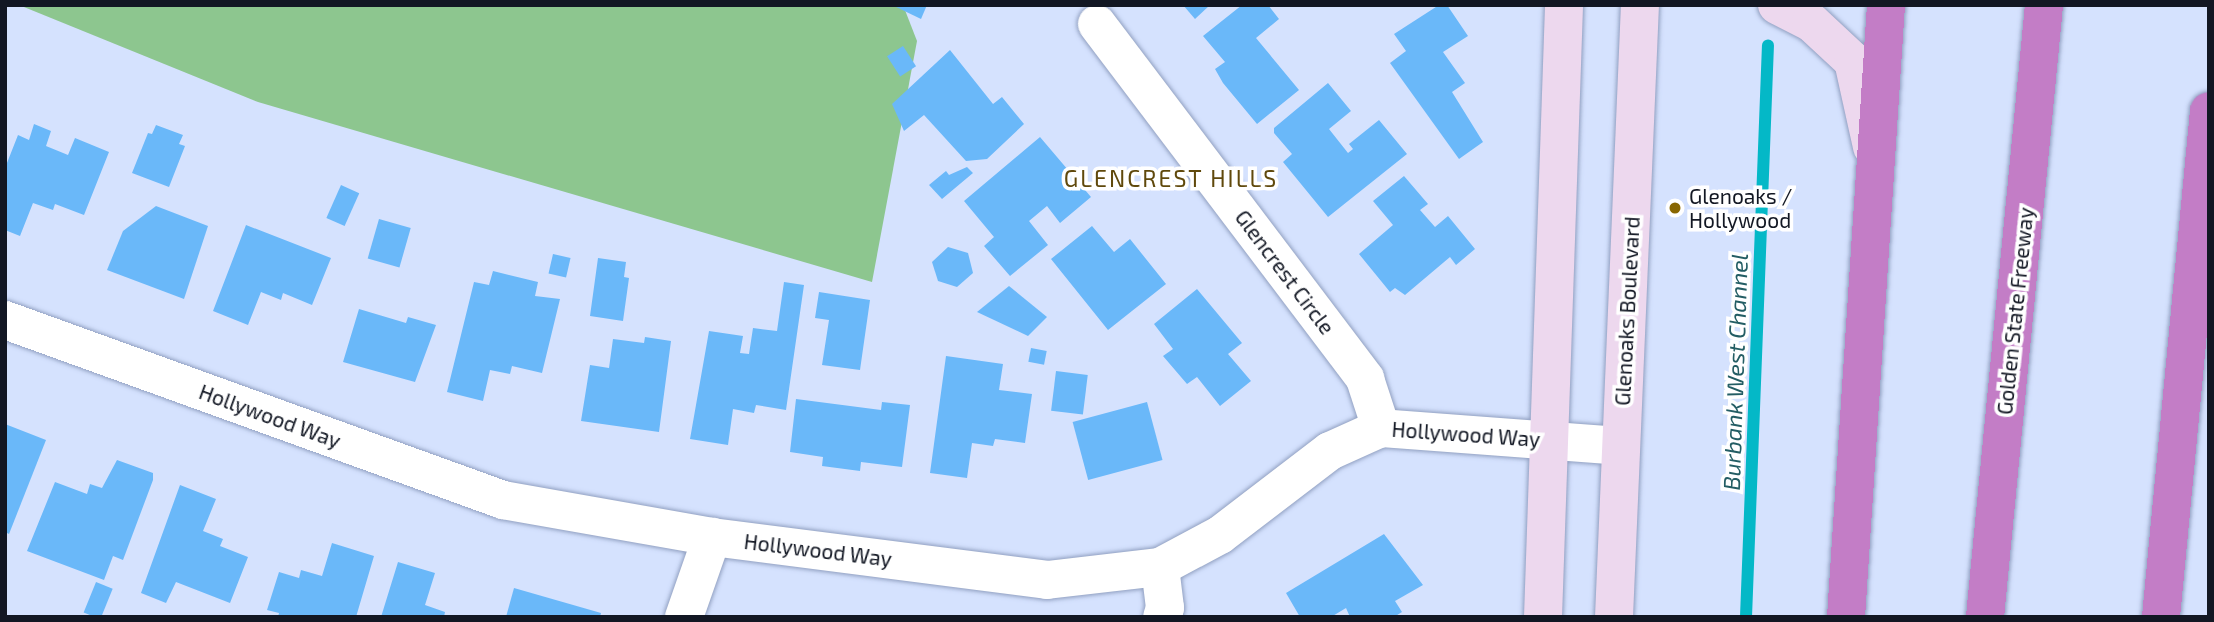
<!DOCTYPE html>
<style>
body{margin:0}
#map{position:relative;width:2214px;height:622px;overflow:hidden;background:#d5e2fe;font-family:"Exo 2",sans-serif}
div>[style]{position:absolute}
.green>*{inset:0;background:#8dc68f}
.stream>*{height:12px;margin:-6px;padding:0 6px;transform-origin:6px;border-radius:6px;background:#04b8c7}
.building>*{inset:0;background:#6ab8f9;transform-origin:0 0}
.roads{filter:drop-shadow(0 0 2px #91a0c1) drop-shadow(0 0 2px #91a0c1)}
.minor>*{height:38px;margin:-19px;padding:0 19px;transform-origin:19px;border-radius:19px;background:#fff}
.secondary>*{height:38px;margin:-19px;padding:0 19px;transform-origin:19px;border-radius:19px;background:#edd8ee}
.motorway>*{height:38px;margin:-19px;padding:0 19px;transform-origin:19px;border-radius:19px;background:#c37dc6}
.dots>*{width:19px;height:19px;translate:-50% -50%;box-sizing:border-box;border:4px solid #fff;border-radius:50%}
span{translate:-50% -50%;white-space:nowrap;text-align:center;line-height:1.15;-webkit-text-stroke:7px #fff;paint-order:stroke}
.poi-label{font-size:21px;color:#121723}
.left{translate:0 -50%;text-align:left}
.street-label{font-size:21px;color:#121723}
.neighbourhood-label{font-size:23px;color:#60490c;letter-spacing:2px}
.water-label{font-size:23px;color:#235d64;font-style:italic}
.frame{position:absolute;inset:0;border:7px solid #121723;pointer-events:none}
</style>
<div id="map">
<div class="green">
<div style="clip-path:polygon(19px 5px,903px 5px,917px 41px,872px 282px,258px 102px)"></div>
</div>
<div class="stream">
<div style="left:1746px;top:617px;width:572px;rotate:-87.8deg"></div>
</div>
<div class="building">
<div style="clip-path:polygon(892px 5px,927px 5px,921px 19px)"></div>
<div style="clip-path:polygon(1183px 5px,1210px 5px,1195px 19px)"></div>
<div style="clip-path:polygon(1242px 5px,1268px 5px,1279px 19px,1256px 38px,1299px 90px,1257px 124px,1223px 83px,1215px 69px,1225px 62px,1203px 36px)"></div>
<div style="clip-path:polygon(1439px 5px,1447px 5px,1468px 36px,1443px 52px,1465px 83px,1452px 92px,1483px 142px,1459px 159px,1390px 63px,1406px 51px,1394px 34px)"></div>
<div style="left:903px;top:46px;width:24px;height:19px;rotate:57deg"></div>
<div style="clip-path:polygon(950px 50px,993px 104px,1002px 97px,1024px 124px,987px 159px,966px 161px,924px 115px,904px 131px,892px 104px)"></div>
<div style="clip-path:polygon(1328px 83px,1351px 111px,1329px 129px,1348px 153px,1353px 149px,1349px 144px,1379px 120px,1407px 154px,1328px 217px,1283px 162px,1292px 154px,1274px 133px,1274px 128px)"></div>
<div style="clip-path:polygon(34px 124px,51px 131px,46px 146px,68px 155px,75px 138px,109px 152px,84px 215px,55px 204px,53px 210px,33px 203px,20px 236px,5px 230px,5px 168px,18px 135px,29px 140px)"></div>
<div style="clip-path:polygon(156px 125px,183px 135px,179px 144px,185px 146px,169px 187px,132px 173px,148px 133px,152px 134px)"></div>
<div style="clip-path:polygon(1040px 137px,1091px 197px,1060px 223px,1047px 206px,1029px 221px,1048px 245px,1010px 276px,984px 246px,994px 237px,964px 201px)"></div>
<div style="clip-path:polygon(967px 167px,973px 173px,942px 199px,929px 185px,946px 171px,949px 175px)"></div>
<div style="clip-path:polygon(1404px 176px,1428px 204px,1420px 210px,1435px 227px,1448px 216px,1475px 249px,1456px 265px,1450px 257px,1405px 295px,1395px 288px,1390px 292px,1359px 254px,1393px 225px,1373px 201px)"></div>
<div style="left:341px;top:185px;width:20px;height:36px;rotate:24deg"></div>
<div style="clip-path:polygon(156px 206px,208px 226px,184px 299px,107px 270px,123px 231px)"></div>
<div style="left:379px;top:219px;width:33px;height:41px;rotate:16deg"></div>
<div style="clip-path:polygon(246px 225px,331px 258px,312px 305px,283px 293px,281px 300px,261px 292px,248px 325px,213px 311px)"></div>
<div style="clip-path:polygon(1092px 226px,1114px 252px,1130px 239px,1166px 284px,1108px 330px,1051px 259px)"></div>
<div style="clip-path:polygon(948px 247px,968px 253px,973px 273px,957px 287px,938px 281px,932px 262px)"></div>
<div style="left:553px;top:254px;width:18px;height:20px;rotate:13deg"></div>
<div style="clip-path:polygon(598px 258px,626px 262px,624px 277px,629px 278px,623px 321px,590px 316px)"></div>
<div style="clip-path:polygon(493px 271px,538px 282px,535px 296px,560px 299px,542px 373px,512px 366px,510px 374px,490px 370px,483px 401px,447px 392px,474px 282px,489px 285px)"></div>
<div style="clip-path:polygon(784px 282px,804px 285px,786px 410px,756px 405px,754px 413px,733px 409px,728px 445px,690px 439px,709px 331px,743px 336px,740px 353px,749px 354px,753px 328px,777px 331px)"></div>
<div style="clip-path:polygon(1009px 286px,1047px 317px,1028px 336px,977px 312px)"></div>
<div style="clip-path:polygon(1197px 289px,1242px 343px,1228px 354px,1251px 381px,1220px 406px,1197px 377px,1187px 384px,1163px 356px,1173px 349px,1154px 324px)"></div>
<div style="clip-path:polygon(819px 292px,870px 300px,860px 370px,822px 365px,829px 320px,815px 318px)"></div>
<div style="clip-path:polygon(359px 309px,406px 323px,408px 317px,436px 325px,415px 382px,343px 362px)"></div>
<div style="clip-path:polygon(645px 337px,671px 341px,659px 432px,581px 421px,590px 365px,609px 368px,613px 339px,644px 343px)"></div>
<div style="left:1031px;top:348px;width:16px;height:14px;rotate:11deg"></div>
<div style="clip-path:polygon(946px 356px,1003px 364px,999px 390px,1032px 394px,1025px 443px,995px 439px,993px 446px,972px 443px,967px 478px,930px 473px)"></div>
<div style="left:1056px;top:371px;width:32px;height:40px;rotate:7deg"></div>
<div style="clip-path:polygon(796px 399px,881px 410px,882px 402px,910px 405px,902px 467px,861px 462px,860px 471px,822px 466px,823px 457px,790px 452px)"></div>
<div style="left:1147px;top:402px;width:60px;height:77px;rotate:75deg"></div>
<div style="clip-path:polygon(5px 424px,46px 440px,9px 534px,5px 532px)"></div>
<div style="clip-path:polygon(117px 460px,153px 473px,153px 480px,123px 560px,113px 556px,104px 580px,27px 551px,55px 482px,87px 494px,90px 484px,102px 488px)"></div>
<div style="clip-path:polygon(180px 485px,216px 499px,203px 531px,223px 539px,220px 546px,248px 557px,230px 603px,176px 582px,166px 603px,141px 593px)"></div>
<div style="clip-path:polygon(1384px 534px,1423px 585px,1395px 601px,1402px 612px,1394px 617px,1350px 617px,1346px 608px,1331px 617px,1300px 617px,1286px 593px)"></div>
<div style="clip-path:polygon(332px 543px,374px 556px,356px 617px,278px 617px,279px 613px,267px 610px,279px 572px,299px 578px,301px 570px,322px 576px)"></div>
<div style="clip-path:polygon(398px 562px,435px 573px,425px 605px,445px 612px,444px 617px,381px 617px)"></div>
<div style="left:96px;top:582px;width:18px;height:33px;rotate:22deg"></div>
<div style="clip-path:polygon(514px 588px,601px 613px,600px 617px,506px 617px)"></div>
</div>
<div class="roads">
<div class="minor">
<div style="left:1097px;top:24px;width:445px;rotate:52.9deg"></div>
<div style="left:1365px;top:379px;width:52px;rotate:71.9deg"></div>
<div style="left:5px;top:320px;width:530px;rotate:19.87deg"></div>
<div style="left:503px;top:500px;width:212px;rotate:10deg"></div>
<div style="left:712px;top:537px;width:338px;rotate:7.3deg"></div>
<div style="left:1047px;top:580px;width:114px;rotate:-6.6deg"></div>
<div style="left:1160px;top:567px;width:68px;rotate:-28.1deg"></div>
<div style="left:1220px;top:535px;width:138px;rotate:-37.4deg"></div>
<div style="left:1330px;top:451px;width:56px;rotate:-24.3deg"></div>
<div style="left:1381px;top:428px;width:240px;rotate:4.3deg"></div>
<div style="left:1160px;top:567px;width:41px;rotate:83deg"></div>
<div style="left:1165px;top:608px;width:9px;rotate:108deg"></div>
<div style="left:684px;top:617px;width:85px;rotate:-70.7deg"></div>
</div>
<div class="secondary">
<div style="left:1777px;top:5px;width:38px;rotate:27deg"></div>
<div style="left:1811px;top:22px;width:57px;rotate:42.9deg"></div>
<div style="left:1853px;top:61px;width:88px;rotate:77.5deg"></div>
<div style="left:1543px;top:617px;width:612px;rotate:-88.03deg"></div>
<div style="left:1614px;top:617px;width:613px;rotate:-87.57deg"></div>
</div>
<div class="motorway">
<div style="left:1846px;top:617px;width:613px;rotate:-86.26deg"></div>
<div style="left:1985px;top:617px;width:615px;rotate:-84.49deg"></div>
<div style="left:2161px;top:617px;width:508px;rotate:-84.58deg"></div>
</div>
</div>
<div class="dots">
<div style="left:1675px;top:208px;background:#886601"></div>
</div>
<div class="poi-label">
<span class="left" style="left:1689px;top:208px">Glenoaks /<br>Hollywood</span>
</div>
<div class="street-label">
<span style="left:1285px;top:272px;rotate:53deg">Glencrest Circle</span>
<span style="left:1627px;top:311px;rotate:-87deg">Glenoaks Boulevard</span>
<span style="left:2015px;top:311px;rotate:-84deg">Golden State Freeway</span>
<span style="left:270px;top:416px;rotate:20deg">Hollywood Way</span>
<span style="left:1466px;top:434px;rotate:4deg">Hollywood Way</span>
<span style="left:818px;top:550px;rotate:7deg">Hollywood Way</span>
</div>
<div class="neighbourhood-label">
<span style="left:1171px;top:178px">GLENCREST HILLS</span>
</div>
<div class="water-label">
<span style="left:1735px;top:372px;rotate:-88deg">Burbank West Channel</span>
</div>
<div class="frame"></div>
</div>
